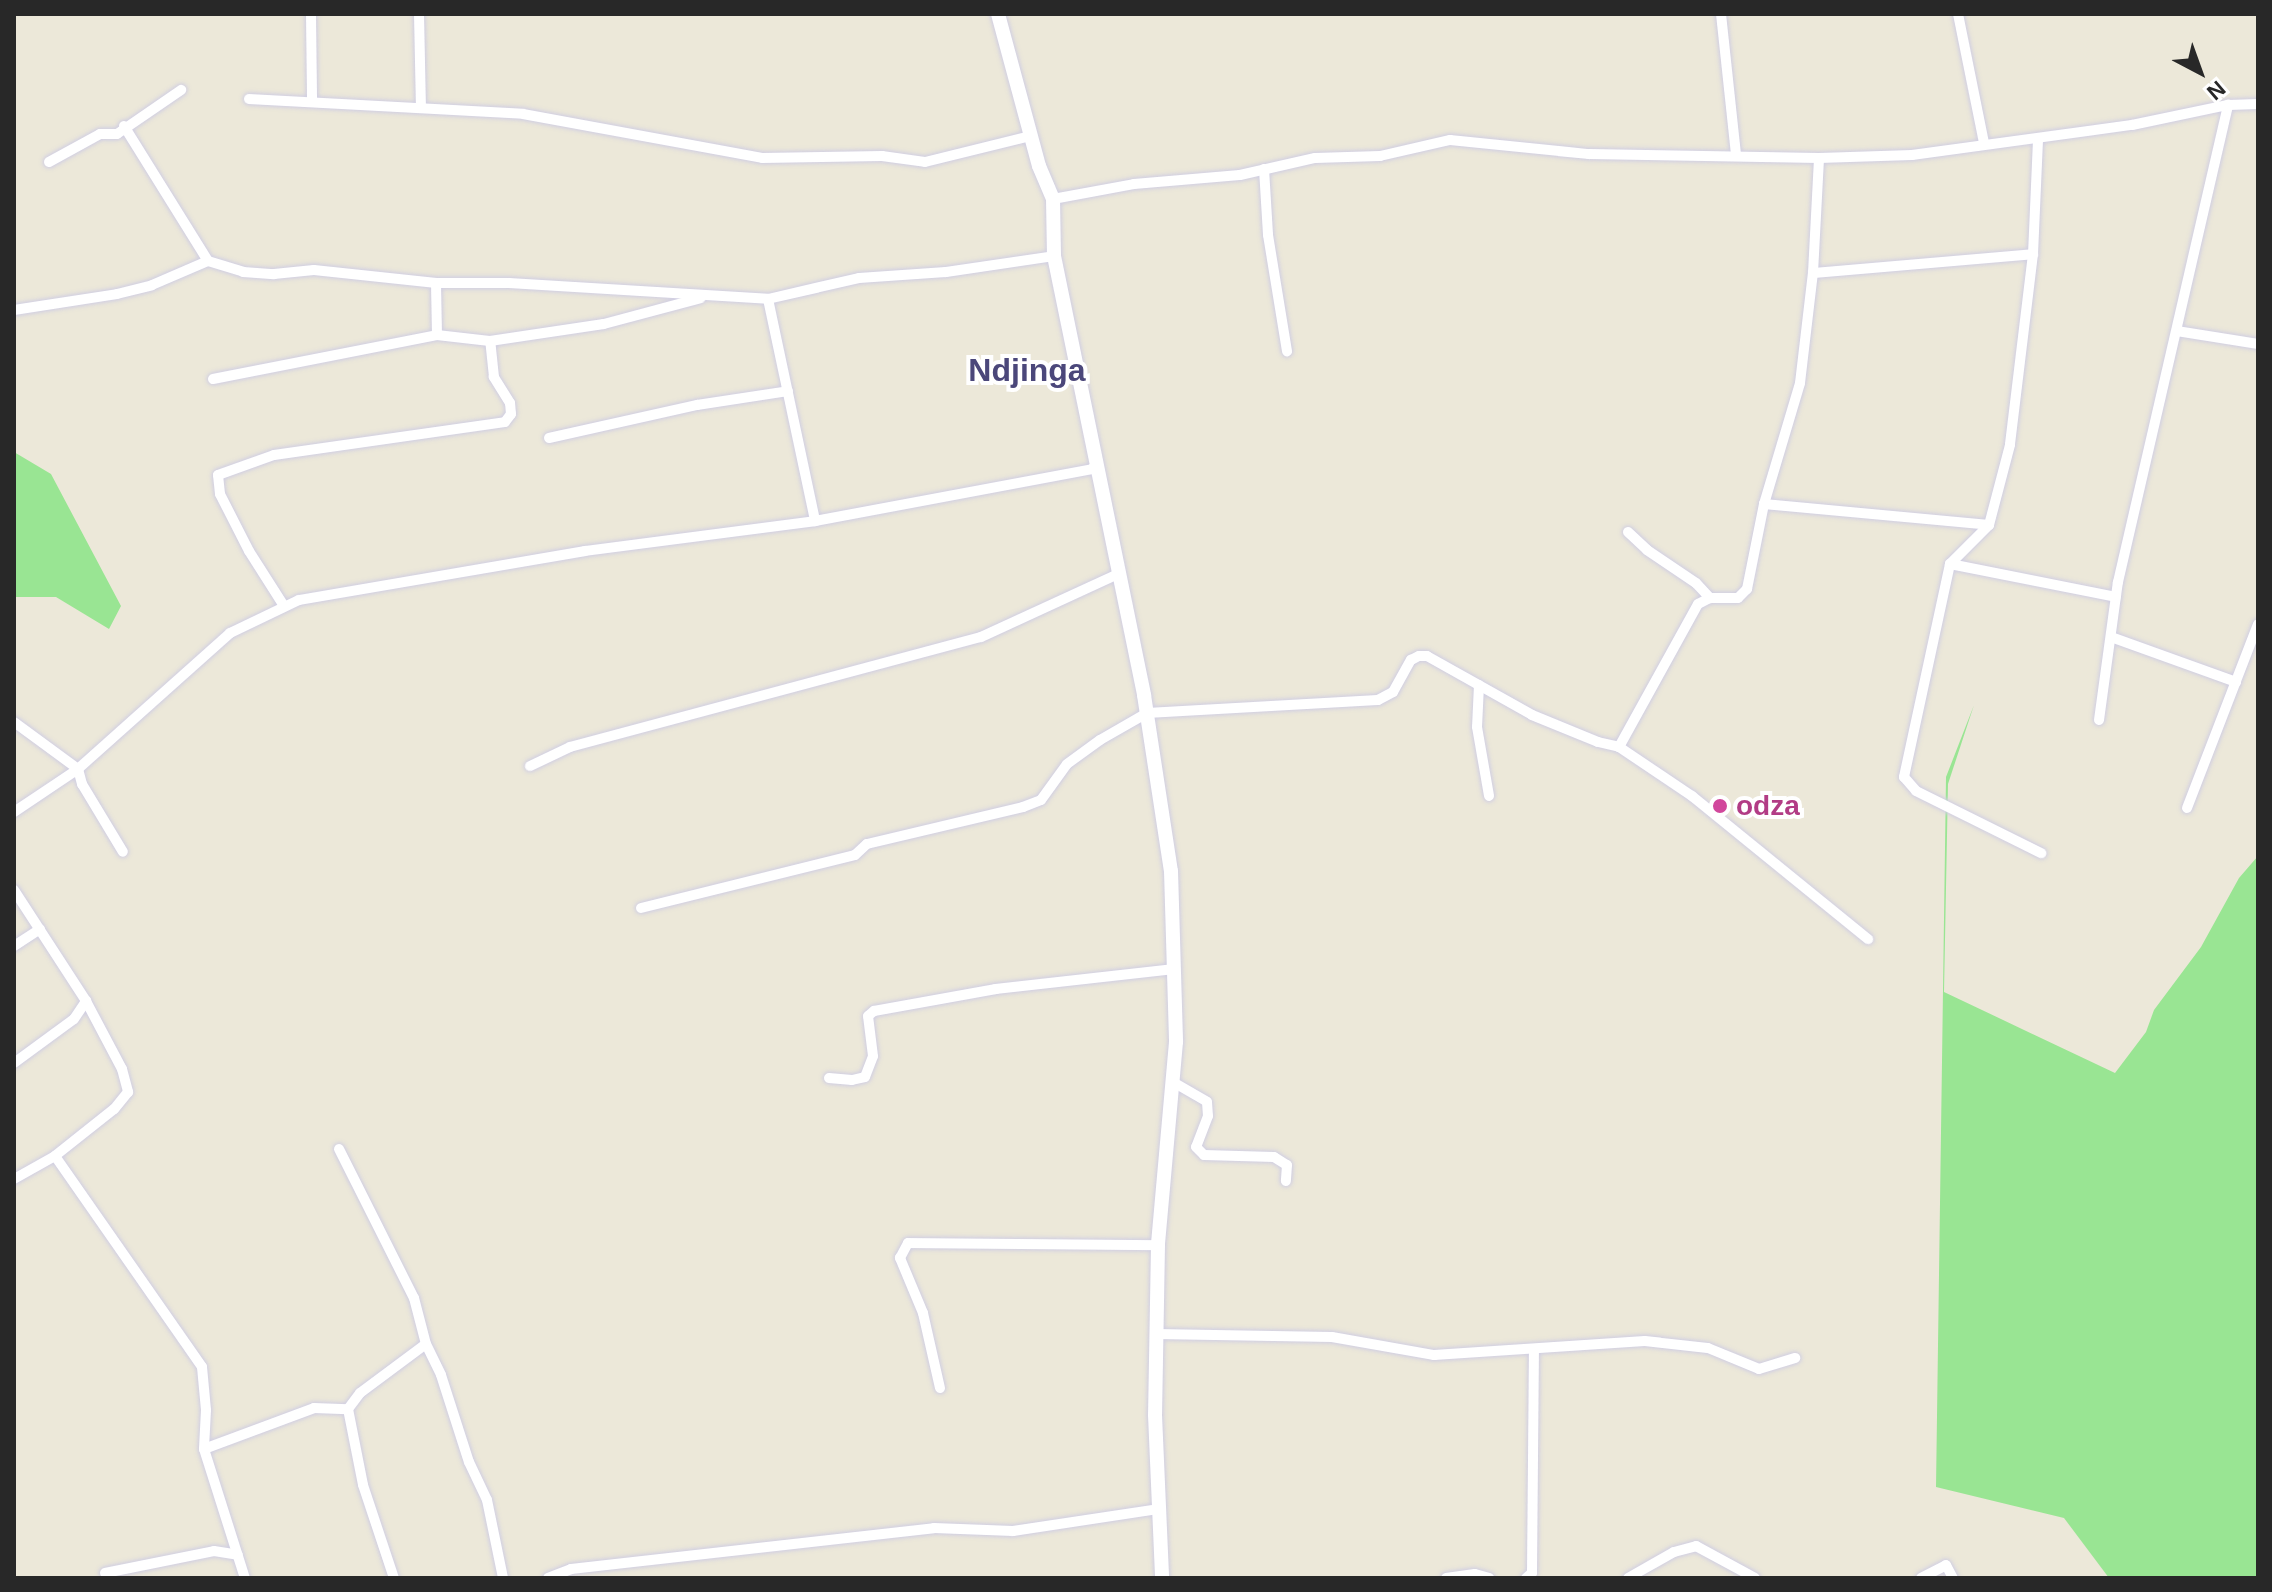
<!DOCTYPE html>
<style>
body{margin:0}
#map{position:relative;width:2272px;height:1592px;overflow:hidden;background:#ece8d9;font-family:Arial,sans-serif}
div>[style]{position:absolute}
.green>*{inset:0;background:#99e593}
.roads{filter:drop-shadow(0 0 2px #d0cee2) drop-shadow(0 0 2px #d0cee2)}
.street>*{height:10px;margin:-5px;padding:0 5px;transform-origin:5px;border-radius:5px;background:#fff}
.secondary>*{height:14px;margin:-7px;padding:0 7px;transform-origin:7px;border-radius:7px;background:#fff}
.dots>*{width:22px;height:22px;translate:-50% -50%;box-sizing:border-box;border:4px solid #fff;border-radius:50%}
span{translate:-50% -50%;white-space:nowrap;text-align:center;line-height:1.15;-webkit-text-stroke:8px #fff;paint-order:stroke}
.hotel-label{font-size:28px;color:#b23c85;font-weight:700}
.left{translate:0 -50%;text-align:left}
.quarter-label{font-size:32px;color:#4b477a;font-weight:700}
.frame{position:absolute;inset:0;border:16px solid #282828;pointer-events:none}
.north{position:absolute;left:2160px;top:32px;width:80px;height:80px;-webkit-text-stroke:6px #fff;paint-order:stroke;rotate:139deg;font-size:22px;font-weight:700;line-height:32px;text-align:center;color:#282828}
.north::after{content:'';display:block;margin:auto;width:28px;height:36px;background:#282828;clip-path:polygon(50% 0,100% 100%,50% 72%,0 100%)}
</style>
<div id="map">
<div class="green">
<div style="clip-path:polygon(14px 452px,51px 474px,121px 606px,109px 629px,56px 597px,14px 597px)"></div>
<div style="clip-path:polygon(1974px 705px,1948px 784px,1944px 992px,2115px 1073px,2146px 1032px,2154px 1010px,2201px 947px,2239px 878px,2258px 856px,2258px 1578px,2109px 1578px,2064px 1518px,1936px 1487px,1946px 777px)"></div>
</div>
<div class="roads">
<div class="street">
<div style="left:311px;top:14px;width:88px;rotate:89.3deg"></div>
<div style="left:419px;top:14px;width:94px;rotate:88.8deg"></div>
<div style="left:1721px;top:14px;width:141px;rotate:83.9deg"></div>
<div style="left:1958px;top:14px;width:132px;rotate:78.6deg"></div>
<div style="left:249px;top:99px;width:274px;rotate:3.1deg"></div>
<div style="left:523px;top:114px;width:243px;rotate:10.4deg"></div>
<div style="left:762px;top:158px;width:120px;rotate:-1deg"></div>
<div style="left:882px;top:156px;width:43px;rotate:7.9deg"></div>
<div style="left:925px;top:162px;width:109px;rotate:-13.8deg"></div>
<div style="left:124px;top:126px;width:159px;rotate:58.1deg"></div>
<div style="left:208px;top:261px;width:37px;rotate:17deg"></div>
<div style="left:243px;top:272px;width:31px;rotate:4deg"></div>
<div style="left:274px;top:274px;width:40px;rotate:-5.7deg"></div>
<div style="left:314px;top:270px;width:123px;rotate:6.1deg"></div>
<div style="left:436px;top:283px;width:73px"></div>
<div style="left:509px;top:283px;width:259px;rotate:3.5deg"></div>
<div style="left:768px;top:299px;width:93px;rotate:-13deg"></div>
<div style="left:859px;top:278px;width:87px;rotate:-3.9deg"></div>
<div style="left:946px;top:272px;width:109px;rotate:-8.4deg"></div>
<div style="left:2038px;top:140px;width:114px;rotate:92.5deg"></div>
<div style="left:2033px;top:254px;width:192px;rotate:96.9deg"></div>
<div style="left:2010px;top:445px;width:83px;rotate:104.7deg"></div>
<div style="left:1989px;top:525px;width:55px;rotate:135deg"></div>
<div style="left:1950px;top:564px;width:218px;rotate:102.2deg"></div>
<div style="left:1904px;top:777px;width:18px;rotate:49deg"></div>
<div style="left:1916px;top:791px;width:140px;rotate:26.4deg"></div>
<div style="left:49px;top:162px;width:58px;rotate:-28.8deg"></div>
<div style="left:100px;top:134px;width:17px"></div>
<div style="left:117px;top:134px;width:78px;rotate:-34.5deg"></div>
<div style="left:1264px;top:169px;width:66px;rotate:86.5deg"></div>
<div style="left:1268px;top:235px;width:118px;rotate:80.7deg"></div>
<div style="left:1053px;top:199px;width:82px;rotate:-10.5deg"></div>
<div style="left:1134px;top:184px;width:106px;rotate:-4.9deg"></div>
<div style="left:1240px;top:175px;width:77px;rotate:-12.8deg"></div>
<div style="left:1315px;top:158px;width:65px;rotate:-1.8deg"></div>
<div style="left:1380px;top:156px;width:72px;rotate:-12.9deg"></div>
<div style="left:1450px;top:140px;width:140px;rotate:5.8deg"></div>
<div style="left:1589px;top:154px;width:230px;rotate:1deg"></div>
<div style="left:1819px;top:158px;width:93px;rotate:-1.8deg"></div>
<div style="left:1912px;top:155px;width:222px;rotate:-7.8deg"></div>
<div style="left:2132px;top:125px;width:98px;rotate:-11.8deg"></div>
<div style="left:2228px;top:105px;width:30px;rotate:-2deg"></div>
<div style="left:1813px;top:273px;width:221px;rotate:-4.9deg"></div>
<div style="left:436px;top:283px;width:52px;rotate:88.9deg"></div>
<div style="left:768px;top:299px;width:227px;rotate:78deg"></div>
<div style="left:14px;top:310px;width:104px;rotate:-8.8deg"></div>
<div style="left:117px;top:294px;width:36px;rotate:-14deg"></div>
<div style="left:152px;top:285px;width:61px;rotate:-23.2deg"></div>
<div style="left:2177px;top:331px;width:82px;rotate:9.1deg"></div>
<div style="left:213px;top:379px;width:228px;rotate:-11.1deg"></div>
<div style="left:437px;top:335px;width:53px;rotate:6.5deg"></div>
<div style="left:490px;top:341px;width:115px;rotate:-8.5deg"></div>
<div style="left:604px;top:324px;width:100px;rotate:-15deg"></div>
<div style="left:549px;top:438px;width:152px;rotate:-12.6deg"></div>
<div style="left:697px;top:405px;width:92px;rotate:-8.7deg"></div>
<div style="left:1764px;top:504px;width:226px;rotate:5.3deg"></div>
<div style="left:1628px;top:532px;width:26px;rotate:43deg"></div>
<div style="left:1647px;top:550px;width:59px;rotate:34deg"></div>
<div style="left:1696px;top:583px;width:21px;rotate:47deg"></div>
<div style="left:1950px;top:564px;width:169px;rotate:11.2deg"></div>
<div style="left:284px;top:606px;width:65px;rotate:-122.5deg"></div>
<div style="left:249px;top:551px;width:64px;rotate:-117deg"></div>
<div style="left:220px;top:494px;width:19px;rotate:-96deg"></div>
<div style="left:218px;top:475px;width:59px;rotate:-19.7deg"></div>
<div style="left:274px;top:455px;width:233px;rotate:-8.1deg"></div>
<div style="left:505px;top:422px;width:10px;rotate:-53deg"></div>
<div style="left:511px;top:414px;width:11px;rotate:-95deg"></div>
<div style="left:510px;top:403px;width:31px;rotate:-122deg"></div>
<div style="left:494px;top:377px;width:36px;rotate:-96deg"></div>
<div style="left:2111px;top:637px;width:133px;rotate:19.8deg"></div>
<div style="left:1479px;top:685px;width:42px;rotate:92.7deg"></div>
<div style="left:1477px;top:727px;width:70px;rotate:80.1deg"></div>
<div style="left:2099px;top:720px;width:139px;rotate:-82.2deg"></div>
<div style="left:2118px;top:582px;width:490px;rotate:-77deg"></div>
<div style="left:14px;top:722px;width:79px;rotate:36.3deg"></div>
<div style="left:78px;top:769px;width:16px;rotate:75deg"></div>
<div style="left:82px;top:784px;width:79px;rotate:58.9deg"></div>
<div style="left:1619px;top:747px;width:163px;rotate:-61.1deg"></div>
<div style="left:1698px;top:604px;width:13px;rotate:-27deg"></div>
<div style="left:1710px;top:598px;width:28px"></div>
<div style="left:1738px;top:598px;width:13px;rotate:-45deg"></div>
<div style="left:1747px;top:589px;width:87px;rotate:-78.7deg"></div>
<div style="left:1764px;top:504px;width:126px;rotate:-73.4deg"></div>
<div style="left:1800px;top:383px;width:111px;rotate:-83.3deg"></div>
<div style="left:1813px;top:273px;width:115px;rotate:-87deg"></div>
<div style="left:530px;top:766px;width:44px;rotate:-25.4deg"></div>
<div style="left:570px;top:747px;width:425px;rotate:-15deg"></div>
<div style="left:981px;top:637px;width:153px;rotate:-24.7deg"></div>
<div style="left:2187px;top:808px;width:197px;rotate:-68.9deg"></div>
<div style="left:14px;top:812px;width:77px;rotate:-33.9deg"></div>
<div style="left:78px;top:769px;width:204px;rotate:-41.8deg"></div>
<div style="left:230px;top:633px;width:76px;rotate:-25.6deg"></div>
<div style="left:299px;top:600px;width:290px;rotate:-9.7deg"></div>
<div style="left:585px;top:551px;width:232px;rotate:-7.4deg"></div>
<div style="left:815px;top:521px;width:282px;rotate:-10.6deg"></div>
<div style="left:1092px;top:469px;width:9px;rotate:-49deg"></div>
<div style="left:14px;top:890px;width:132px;rotate:57deg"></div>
<div style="left:86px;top:1001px;width:77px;rotate:62.1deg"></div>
<div style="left:122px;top:1069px;width:24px;rotate:75deg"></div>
<div style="left:128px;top:1092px;width:22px;rotate:129deg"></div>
<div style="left:114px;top:1109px;width:75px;rotate:141.5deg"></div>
<div style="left:55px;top:1156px;width:47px;rotate:150.7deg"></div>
<div style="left:641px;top:908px;width:220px;rotate:-13.9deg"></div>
<div style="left:855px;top:855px;width:16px;rotate:-43deg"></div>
<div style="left:867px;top:844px;width:160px;rotate:-13.3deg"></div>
<div style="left:1023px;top:807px;width:19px;rotate:-21deg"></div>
<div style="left:1041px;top:800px;width:44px;rotate:-54.2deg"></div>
<div style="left:1067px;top:764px;width:41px;rotate:-36deg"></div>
<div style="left:1100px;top:740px;width:54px;rotate:-29.9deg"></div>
<div style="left:1147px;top:713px;width:231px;rotate:-3.2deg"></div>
<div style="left:1378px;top:700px;width:17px;rotate:-28deg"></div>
<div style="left:1393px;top:692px;width:37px;rotate:-61deg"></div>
<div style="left:1411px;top:660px;width:9px;rotate:-27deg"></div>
<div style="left:1419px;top:656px;width:8px"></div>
<div style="left:1427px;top:656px;width:120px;rotate:29.3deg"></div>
<div style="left:1532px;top:715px;width:71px;rotate:22.2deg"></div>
<div style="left:1598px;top:742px;width:22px;rotate:13deg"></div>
<div style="left:1619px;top:747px;width:88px;rotate:33.9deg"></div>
<div style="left:1692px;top:796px;width:227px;rotate:39.1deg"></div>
<div style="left:14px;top:946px;width:31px;rotate:-33deg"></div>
<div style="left:14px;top:1063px;width:74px;rotate:-36.3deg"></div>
<div style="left:74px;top:1019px;width:22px;rotate:-56deg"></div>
<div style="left:829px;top:1078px;width:23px;rotate:5deg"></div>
<div style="left:852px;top:1080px;width:13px;rotate:-13deg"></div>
<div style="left:865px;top:1077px;width:22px;rotate:-69deg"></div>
<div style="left:873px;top:1056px;width:40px;rotate:-97.1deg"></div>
<div style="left:868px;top:1016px;width:8px;rotate:-40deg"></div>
<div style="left:874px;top:1011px;width:124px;rotate:-10.2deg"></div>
<div style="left:996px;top:989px;width:179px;rotate:-6.4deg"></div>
<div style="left:1173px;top:1082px;width:39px;rotate:30deg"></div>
<div style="left:1207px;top:1102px;width:14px;rotate:86deg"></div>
<div style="left:1208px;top:1116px;width:33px;rotate:111deg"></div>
<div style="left:1196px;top:1147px;width:11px;rotate:45deg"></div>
<div style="left:1204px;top:1155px;width:70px;rotate:1.6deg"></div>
<div style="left:1274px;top:1157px;width:15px;rotate:32deg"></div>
<div style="left:1287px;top:1165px;width:16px;rotate:94deg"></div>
<div style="left:339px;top:1149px;width:167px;rotate:63.3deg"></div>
<div style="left:414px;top:1298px;width:48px;rotate:75.4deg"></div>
<div style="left:426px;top:1344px;width:34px;rotate:64deg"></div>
<div style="left:441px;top:1375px;width:91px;rotate:72.2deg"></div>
<div style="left:469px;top:1462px;width:42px;rotate:64.7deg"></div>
<div style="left:487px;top:1500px;width:80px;rotate:78.4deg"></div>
<div style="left:55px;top:1156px;width:257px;rotate:55.1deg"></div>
<div style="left:202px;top:1367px;width:43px;rotate:84.7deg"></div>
<div style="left:206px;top:1410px;width:39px;rotate:93deg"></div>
<div style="left:204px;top:1449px;width:135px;rotate:72.4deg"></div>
<div style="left:1156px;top:1334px;width:176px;rotate:1deg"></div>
<div style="left:1332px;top:1337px;width:104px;rotate:10deg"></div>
<div style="left:1434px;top:1355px;width:211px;rotate:-3.8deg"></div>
<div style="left:1645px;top:1341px;width:63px;rotate:6.3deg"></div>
<div style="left:1708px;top:1348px;width:55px;rotate:22.4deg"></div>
<div style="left:1759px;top:1369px;width:38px;rotate:-17deg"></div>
<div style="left:940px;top:1388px;width:77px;rotate:-102.8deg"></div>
<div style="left:923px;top:1313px;width:60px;rotate:-112.7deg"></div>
<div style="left:900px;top:1258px;width:17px;rotate:-62deg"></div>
<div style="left:908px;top:1243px;width:250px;rotate:0.5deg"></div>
<div style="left:348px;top:1409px;width:77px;rotate:78.8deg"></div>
<div style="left:363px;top:1485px;width:98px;rotate:71.6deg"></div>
<div style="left:204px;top:1449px;width:117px;rotate:-20.4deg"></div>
<div style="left:314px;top:1408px;width:34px;rotate:2deg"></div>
<div style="left:348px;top:1409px;width:20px;rotate:-53deg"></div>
<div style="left:360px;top:1393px;width:82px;rotate:-36.6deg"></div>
<div style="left:105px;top:1573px;width:111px;rotate:-11.4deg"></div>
<div style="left:214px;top:1551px;width:24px;rotate:9deg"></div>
<div style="left:548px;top:1578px;width:25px;rotate:-21deg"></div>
<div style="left:571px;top:1569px;width:365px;rotate:-6.4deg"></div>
<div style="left:934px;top:1528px;width:79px;rotate:2.2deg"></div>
<div style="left:1013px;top:1531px;width:148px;rotate:-8.6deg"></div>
<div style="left:1446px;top:1578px;width:29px;rotate:-8deg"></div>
<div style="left:1475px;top:1574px;width:15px;rotate:16deg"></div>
<div style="left:1526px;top:1578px;width:8px;rotate:-40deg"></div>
<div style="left:1532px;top:1573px;width:223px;rotate:-89.5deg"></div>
<div style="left:1628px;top:1578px;width:53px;rotate:-29.5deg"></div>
<div style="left:1674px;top:1552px;width:23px;rotate:-15deg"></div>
<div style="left:1696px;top:1546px;width:67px;rotate:28.5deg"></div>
<div style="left:1921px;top:1578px;width:28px;rotate:-27deg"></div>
<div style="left:1946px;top:1565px;width:15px;rotate:62deg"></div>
</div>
<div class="secondary">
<div style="left:998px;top:14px;width:157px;rotate:74.9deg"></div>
<div style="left:1039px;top:166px;width:36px;rotate:67deg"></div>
<div style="left:1053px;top:199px;width:57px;rotate:89deg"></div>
<div style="left:1054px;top:256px;width:448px;rotate:78.4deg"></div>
<div style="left:1144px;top:695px;width:178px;rotate:81.3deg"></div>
<div style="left:1171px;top:871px;width:171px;rotate:88.3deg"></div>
<div style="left:1176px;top:1042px;width:204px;rotate:95.1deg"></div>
<div style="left:1158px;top:1245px;width:170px;rotate:91deg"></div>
<div style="left:1155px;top:1415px;width:163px;rotate:87.5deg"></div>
</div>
</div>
<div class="dots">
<div style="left:1720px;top:806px;background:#d1479c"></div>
</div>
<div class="hotel-label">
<span class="left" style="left:1736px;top:806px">odza</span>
</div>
<div class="quarter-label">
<span style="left:1027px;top:370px">Ndjinga</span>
</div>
<div class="frame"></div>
<div class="north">N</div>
</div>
